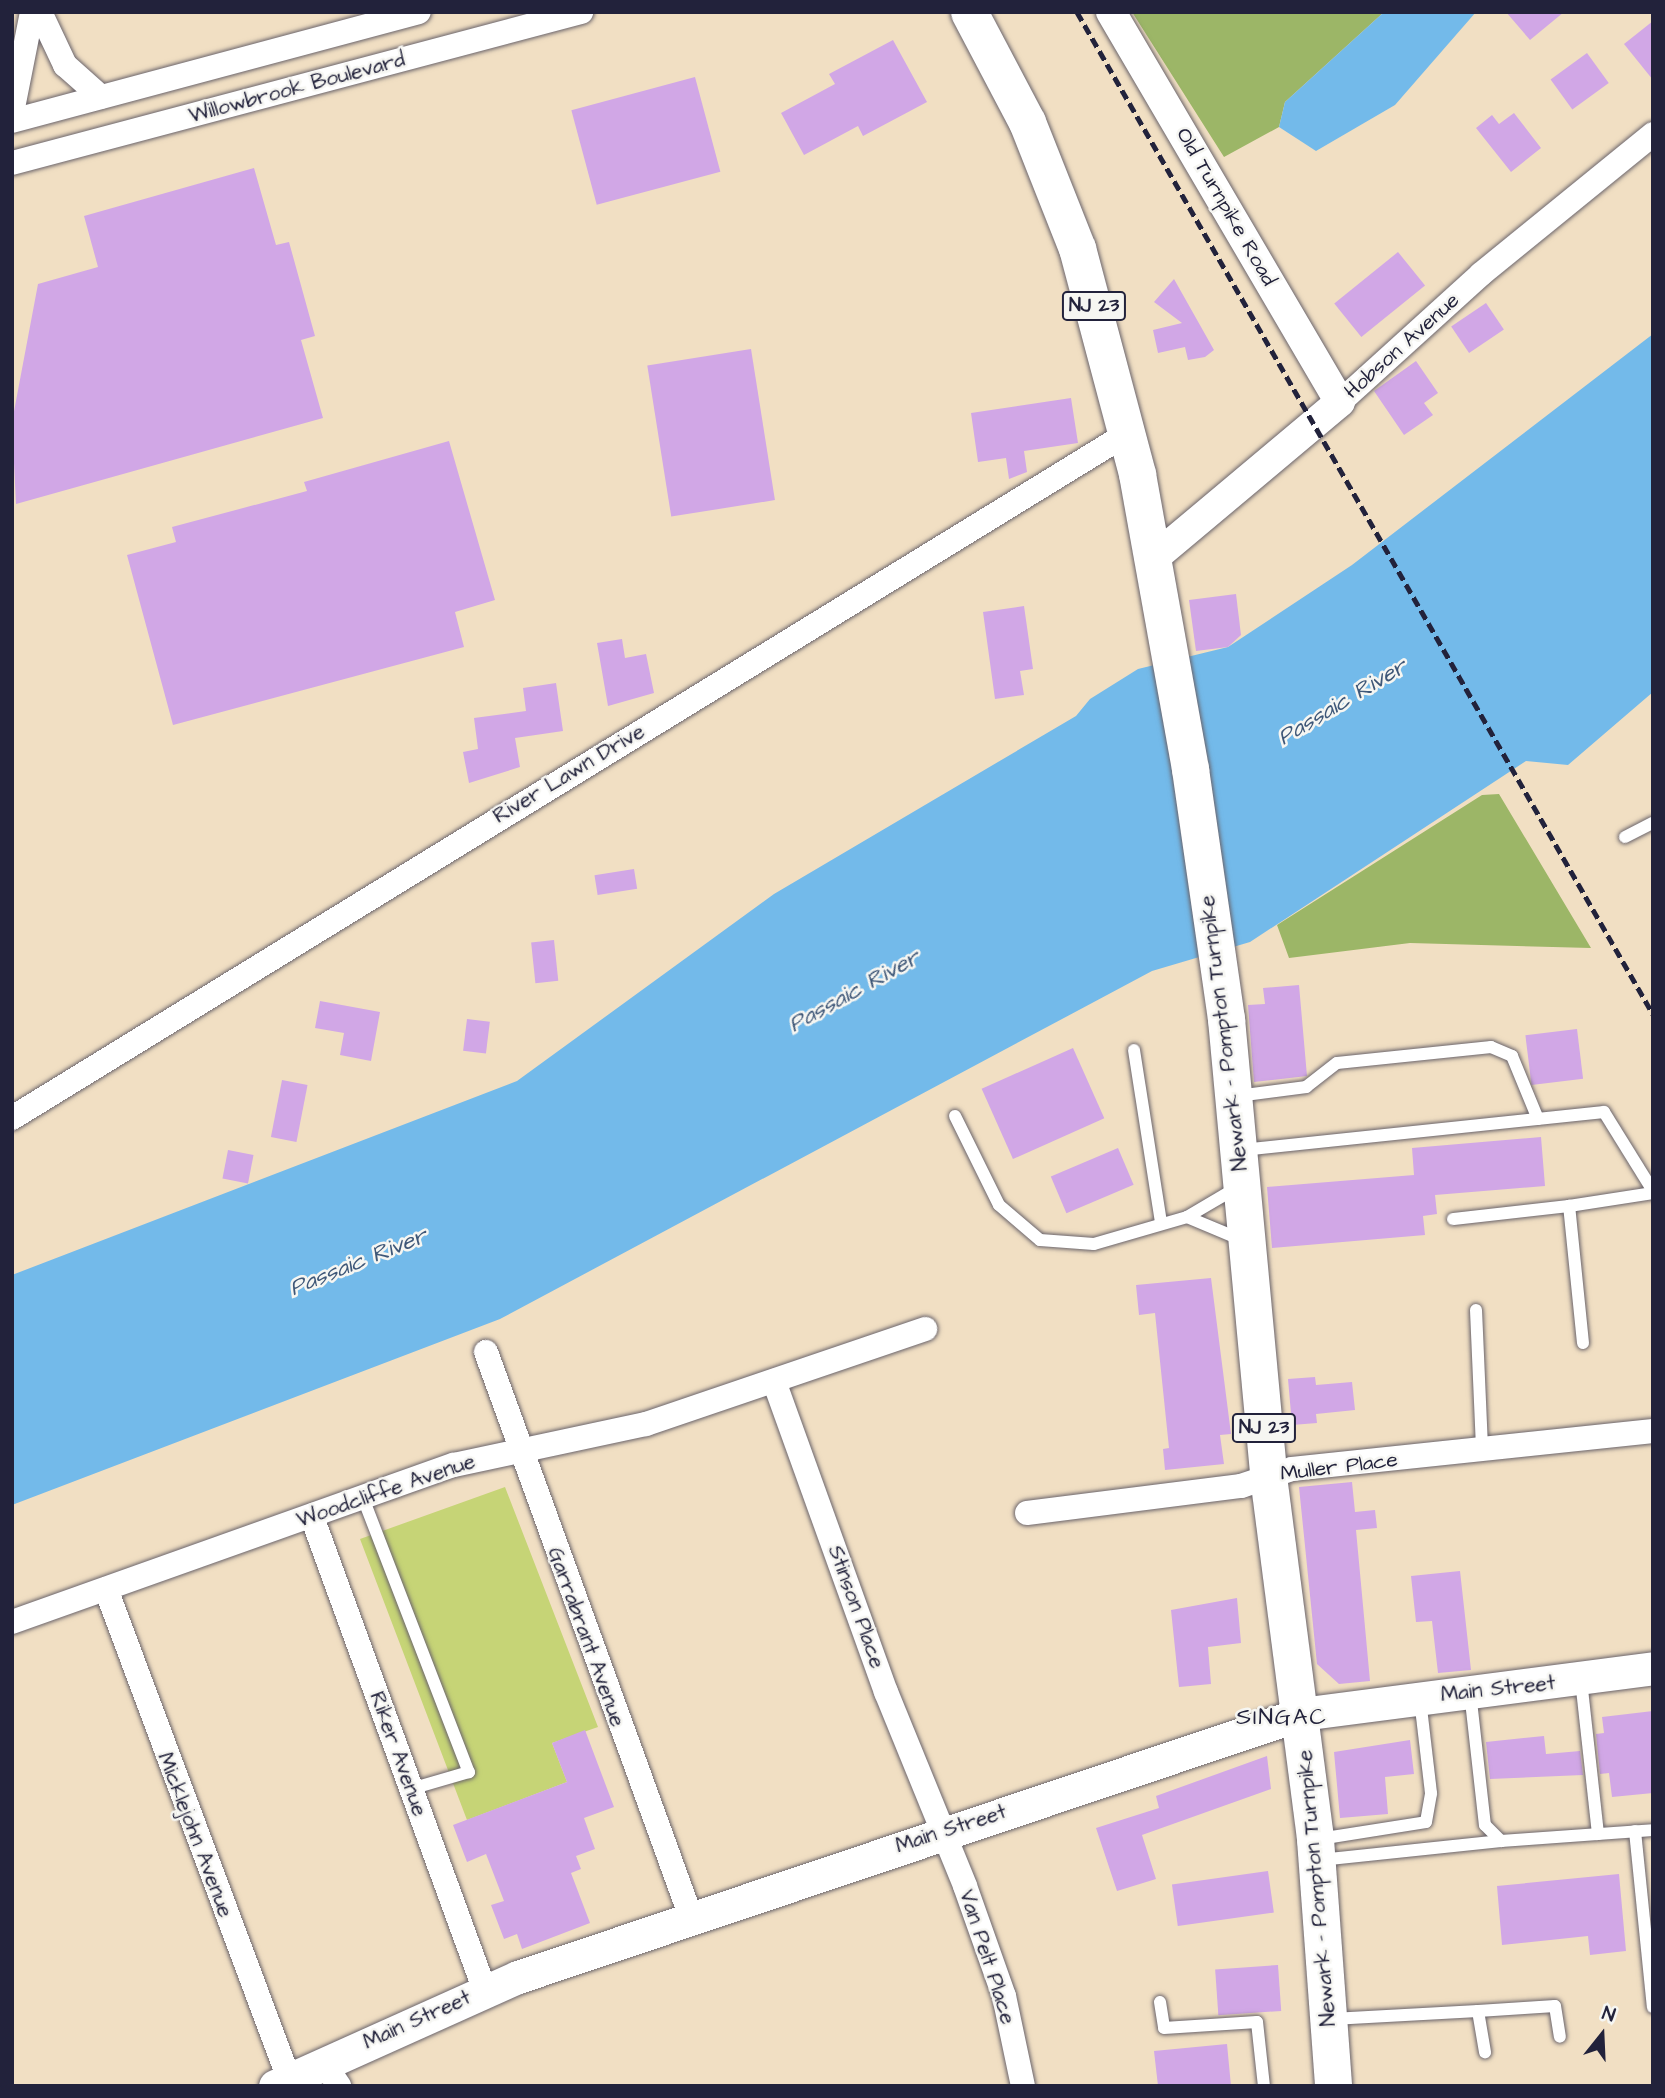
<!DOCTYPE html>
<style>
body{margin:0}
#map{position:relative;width:1665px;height:2098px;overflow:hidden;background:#f1dfc3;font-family:"Architects Daughter",sans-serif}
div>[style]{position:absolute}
.green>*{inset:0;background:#c6d476}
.forest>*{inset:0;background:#9cb667}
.water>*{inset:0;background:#73baea}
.building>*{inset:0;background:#d1a7e6;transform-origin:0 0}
.roads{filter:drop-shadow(0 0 2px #6a646b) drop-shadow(0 0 2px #6a646b)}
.service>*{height:12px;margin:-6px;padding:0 6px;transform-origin:6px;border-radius:6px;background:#fff}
.minor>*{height:24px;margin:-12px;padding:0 12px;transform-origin:12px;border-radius:12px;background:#fff}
.tertiary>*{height:30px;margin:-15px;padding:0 15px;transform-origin:15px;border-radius:15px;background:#fff}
.secondary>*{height:33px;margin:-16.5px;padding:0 16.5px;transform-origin:16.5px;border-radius:16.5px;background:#fff}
.primary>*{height:37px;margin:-18.5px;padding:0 18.5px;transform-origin:18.5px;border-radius:18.5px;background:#fff}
.rail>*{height:5px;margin-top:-2.5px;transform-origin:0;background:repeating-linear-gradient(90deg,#22223b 0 10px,transparent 0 15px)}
span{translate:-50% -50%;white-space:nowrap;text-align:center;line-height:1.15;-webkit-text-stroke:5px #f6f6f2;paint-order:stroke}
.shield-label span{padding:2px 5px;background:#f6f6f2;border:2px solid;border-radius:5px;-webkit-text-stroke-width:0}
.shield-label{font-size:19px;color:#22223b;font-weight:700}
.street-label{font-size:21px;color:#22223b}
.water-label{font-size:23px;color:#3e5778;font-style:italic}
.neighbourhood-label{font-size:23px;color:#22223b;letter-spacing:2px}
.frame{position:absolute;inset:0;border:14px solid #22223b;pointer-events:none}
.north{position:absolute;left:1567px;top:2000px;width:70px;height:70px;-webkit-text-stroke:5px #f6f6f2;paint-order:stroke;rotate:18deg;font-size:19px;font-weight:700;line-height:28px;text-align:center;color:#22223b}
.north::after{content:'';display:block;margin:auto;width:24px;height:32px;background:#22223b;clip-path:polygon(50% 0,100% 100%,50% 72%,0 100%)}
</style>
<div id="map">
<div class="green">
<div style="clip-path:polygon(505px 1487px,598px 1727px,552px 1743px,567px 1782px,467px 1820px,360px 1539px)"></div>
</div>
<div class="forest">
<div style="clip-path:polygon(1132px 12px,1384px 12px,1285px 102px,1279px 127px,1224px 157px)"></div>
<div style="clip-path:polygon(1499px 794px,1591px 948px,1410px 943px,1289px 958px,1277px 925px,1482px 795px)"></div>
</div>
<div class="water">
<div style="clip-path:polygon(1384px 12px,1476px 12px,1395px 105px,1316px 151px,1279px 127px,1285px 102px)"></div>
<div style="clip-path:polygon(1653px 334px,1653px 692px,1568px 765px,1526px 761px,1250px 942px,1152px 971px,500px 1319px,12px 1505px,12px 1275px,517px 1081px,774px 894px,1076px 716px,1090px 699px,1138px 669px,1228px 647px,1352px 565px)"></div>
</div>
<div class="building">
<div style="clip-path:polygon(1506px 12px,1564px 12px,1530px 40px)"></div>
<div style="clip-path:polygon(1653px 21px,1653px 80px,1624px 44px)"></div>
<div style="clip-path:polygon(893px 40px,927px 102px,863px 136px,858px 126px,804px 155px,781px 113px,835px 84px,829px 74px)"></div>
<div style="left:1587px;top:53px;width:37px;height:45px;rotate:54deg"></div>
<div style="left:695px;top:77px;width:98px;height:128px;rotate:75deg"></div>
<div style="clip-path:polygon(1514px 113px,1541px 148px,1511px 172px,1476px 128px,1492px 115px,1499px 124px)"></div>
<div style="clip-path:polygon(254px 168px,276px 245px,289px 242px,315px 336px,301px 340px,323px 418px,16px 504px,12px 422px,38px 284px,98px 267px,84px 216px)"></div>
<div style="left:1398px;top:252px;width:43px;height:82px;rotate:51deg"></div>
<div style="clip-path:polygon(1174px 279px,1214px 350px,1205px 357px,1188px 360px,1185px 347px,1158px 353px,1153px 330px,1182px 323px,1154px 302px)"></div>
<div style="left:1486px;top:303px;width:32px;height:42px;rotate:56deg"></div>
<div style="left:751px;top:349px;width:153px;height:105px;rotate:81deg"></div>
<div style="clip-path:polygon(1416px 361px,1438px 393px,1424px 403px,1433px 415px,1404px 435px,1374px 391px)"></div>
<div style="clip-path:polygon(1071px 398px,1078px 443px,1024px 451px,1027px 472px,1009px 479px,1006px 458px,978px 462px,971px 413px)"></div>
<div style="clip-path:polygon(449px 441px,495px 600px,455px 612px,464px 647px,173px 725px,127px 555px,176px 542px,172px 527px,307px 491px,304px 482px)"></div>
<div style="clip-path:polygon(1236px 594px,1241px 635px,1228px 647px,1196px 651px,1189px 600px)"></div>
<div style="clip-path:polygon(1024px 606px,1033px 669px,1020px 671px,1024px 695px,995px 699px,983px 612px)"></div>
<div style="clip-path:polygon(622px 639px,625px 658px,646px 654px,654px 693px,608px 706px,597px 643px)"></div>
<div style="clip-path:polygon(556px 683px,563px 731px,515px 738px,520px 767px,469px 783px,463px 752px,478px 749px,474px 718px,526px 711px,523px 688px)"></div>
<div style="left:634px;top:869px;width:20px;height:40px;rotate:81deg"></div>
<div style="left:554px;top:940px;width:41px;height:23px;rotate:84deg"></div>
<div style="clip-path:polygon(1299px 985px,1307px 1076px,1254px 1082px,1248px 1005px,1265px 1004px,1263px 988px)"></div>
<div style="clip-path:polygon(320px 1001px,380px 1012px,371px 1061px,340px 1055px,344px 1033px,315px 1028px)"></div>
<div style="left:467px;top:1019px;width:23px;height:32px;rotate:7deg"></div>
<div style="left:1577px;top:1029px;width:50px;height:52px;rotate:83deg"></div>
<div style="left:1073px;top:1048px;width:77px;height:100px;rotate:66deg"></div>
<div style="left:282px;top:1080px;width:26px;height:58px;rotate:11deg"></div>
<div style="clip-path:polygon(1541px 1137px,1545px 1186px,1435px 1195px,1437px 1214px,1423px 1216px,1425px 1235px,1272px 1248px,1267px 1187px,1414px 1175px,1412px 1148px)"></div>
<div style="left:1118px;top:1148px;width:40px;height:73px;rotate:67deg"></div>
<div style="left:228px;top:1150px;width:26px;height:29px;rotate:11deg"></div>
<div style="clip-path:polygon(1211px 1278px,1231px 1434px,1220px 1435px,1224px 1464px,1165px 1470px,1163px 1449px,1169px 1448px,1155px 1313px,1139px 1315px,1136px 1285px)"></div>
<div style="clip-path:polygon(1315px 1377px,1316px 1385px,1352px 1382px,1355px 1410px,1316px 1414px,1317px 1423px,1292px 1425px,1288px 1379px)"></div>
<div style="clip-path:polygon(1352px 1482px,1355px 1512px,1375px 1510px,1377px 1528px,1356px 1530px,1370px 1681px,1339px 1684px,1317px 1664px,1299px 1487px)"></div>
<div style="clip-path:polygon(1460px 1571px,1471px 1670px,1438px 1673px,1432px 1621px,1416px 1622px,1411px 1576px)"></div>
<div style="clip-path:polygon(1237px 1598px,1241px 1643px,1208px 1647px,1211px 1684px,1179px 1687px,1171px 1610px)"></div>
<div style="clip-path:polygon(1653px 1711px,1653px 1793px,1612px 1797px,1609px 1773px,1600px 1774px,1596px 1734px,1604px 1733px,1602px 1717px)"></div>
<div style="clip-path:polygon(585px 1730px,614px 1807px,584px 1818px,595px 1849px,576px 1856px,581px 1869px,571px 1873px,590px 1923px,522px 1949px,517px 1934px,504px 1939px,491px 1905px,504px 1901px,486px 1854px,467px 1862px,453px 1825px,567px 1782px,552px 1743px)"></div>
<div style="clip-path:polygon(1544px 1736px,1546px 1754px,1580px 1751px,1583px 1775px,1490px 1779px,1486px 1742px)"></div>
<div style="clip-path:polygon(1410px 1740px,1414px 1774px,1385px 1777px,1388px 1814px,1340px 1818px,1334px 1752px)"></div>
<div style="clip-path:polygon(1267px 1756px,1271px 1789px,1142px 1835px,1156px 1879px,1117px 1891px,1096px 1828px,1159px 1808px,1156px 1796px)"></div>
<div style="left:1268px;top:1871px;width:42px;height:97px;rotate:82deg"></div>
<div style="clip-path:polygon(1619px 1874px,1626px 1951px,1590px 1955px,1588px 1936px,1502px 1945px,1497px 1886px)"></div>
<div style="left:1278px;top:1965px;width:46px;height:63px;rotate:86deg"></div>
<div style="clip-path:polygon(1227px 2044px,1231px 2086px,1158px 2086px,1154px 2051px)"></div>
</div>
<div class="roads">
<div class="service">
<div style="left:1625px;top:837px;width:31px;rotate:-27deg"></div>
<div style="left:1134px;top:1050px;width:175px;rotate:81.1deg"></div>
<div style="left:1237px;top:1096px;width:70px;rotate:-7.4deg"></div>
<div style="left:1306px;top:1087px;width:39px;rotate:-38deg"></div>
<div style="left:1337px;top:1063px;width:155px;rotate:-5.9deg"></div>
<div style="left:1491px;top:1047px;width:23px;rotate:23deg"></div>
<div style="left:1512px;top:1056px;width:68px;rotate:67.6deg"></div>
<div style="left:955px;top:1116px;width:99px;rotate:63.7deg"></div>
<div style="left:999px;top:1205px;width:54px;rotate:40.5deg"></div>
<div style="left:1040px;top:1240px;width:54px;rotate:4.2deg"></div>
<div style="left:1094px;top:1244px;width:97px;rotate:-16.2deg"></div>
<div style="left:1242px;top:1150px;width:364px;rotate:-6deg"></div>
<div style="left:1604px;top:1112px;width:93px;rotate:58.2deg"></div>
<div style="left:1238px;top:1187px;width:59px;rotate:149.5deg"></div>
<div style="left:1187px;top:1217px;width:60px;rotate:22.7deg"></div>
<div style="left:1453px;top:1219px;width:117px;rotate:-6.4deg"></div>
<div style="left:1476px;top:1310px;width:140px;rotate:87.5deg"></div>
<div style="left:1583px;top:1343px;width:138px;rotate:-95.8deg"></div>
<div style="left:1569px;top:1206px;width:85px;rotate:-8.8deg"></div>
<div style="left:363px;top:1498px;width:294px;rotate:68.9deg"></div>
<div style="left:469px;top:1772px;width:60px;rotate:163.7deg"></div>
<div style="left:1581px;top:1680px;width:155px;rotate:83.7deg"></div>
<div style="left:1470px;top:1692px;width:134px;rotate:83.6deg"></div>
<div style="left:1485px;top:1825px;width:23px;rotate:45deg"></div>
<div style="left:1501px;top:1841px;width:152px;rotate:-4.1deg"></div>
<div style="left:1635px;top:1831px;width:177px;rotate:84.2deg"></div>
<div style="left:1319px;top:1839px;width:108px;rotate:-9deg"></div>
<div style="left:1426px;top:1822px;width:29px;rotate:-80deg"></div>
<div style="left:1431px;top:1793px;width:95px;rotate:-96.7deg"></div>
<div style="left:1320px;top:1860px;width:182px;rotate:-6deg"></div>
<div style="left:1160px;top:2002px;width:26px;rotate:81deg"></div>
<div style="left:1164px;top:2028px;width:93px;rotate:-3.7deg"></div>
<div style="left:1257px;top:2022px;width:64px;rotate:83.8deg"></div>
<div style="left:1478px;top:2011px;width:77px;rotate:-3.7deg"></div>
<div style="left:1555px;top:2006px;width:31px;rotate:81deg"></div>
<div style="left:1332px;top:2019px;width:146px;rotate:-3.1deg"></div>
<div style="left:1478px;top:2011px;width:42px;rotate:80.3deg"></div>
</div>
<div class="minor">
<div style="left:40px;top:12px;width:59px;rotate:64.7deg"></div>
<div style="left:65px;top:65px;width:48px;rotate:41.6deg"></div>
<div style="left:12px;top:113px;width:103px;rotate:-78.8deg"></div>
<div style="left:12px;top:121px;width:421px;rotate:-15deg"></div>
<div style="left:12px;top:163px;width:589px;rotate:-14.86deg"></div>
<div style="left:1340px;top:402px;width:190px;rotate:-42.2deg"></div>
<div style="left:1481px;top:274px;width:222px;rotate:-39.1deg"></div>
<div style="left:12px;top:1118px;width:1309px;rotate:-31.54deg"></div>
<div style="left:486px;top:1352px;width:604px;rotate:70.07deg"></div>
<div style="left:774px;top:1381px;width:331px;rotate:70.2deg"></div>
<div style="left:886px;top:1692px;width:209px;rotate:67.8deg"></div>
<div style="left:965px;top:1886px;width:117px;rotate:70.5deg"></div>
<div style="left:1004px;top:1996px;width:92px;rotate:78.1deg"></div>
<div style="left:1027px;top:1513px;width:216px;rotate:-7.2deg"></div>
<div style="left:1241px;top:1486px;width:54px;rotate:-18.4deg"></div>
<div style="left:1292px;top:1469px;width:363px;rotate:-6deg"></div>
<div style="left:312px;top:1517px;width:505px;rotate:69.95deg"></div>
<div style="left:106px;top:1589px;width:523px;rotate:69.52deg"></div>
<div style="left:12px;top:1622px;width:469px;rotate:-19.6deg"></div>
<div style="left:454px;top:1465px;width:196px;rotate:-12.1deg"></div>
<div style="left:646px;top:1424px;width:295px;rotate:-18.8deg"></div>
<div style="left:323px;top:2062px;width:29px;rotate:56deg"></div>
</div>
<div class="tertiary">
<div style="left:1111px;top:12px;width:452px;rotate:59.6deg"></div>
<div style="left:1340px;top:402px;width:244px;rotate:140deg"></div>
</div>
<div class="secondary">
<div style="left:275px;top:2086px;width:266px;rotate:-24.2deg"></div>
<div style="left:518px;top:1977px;width:826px;rotate:-18.57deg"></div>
<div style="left:1301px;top:1714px;width:355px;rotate:-7.4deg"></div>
</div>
<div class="primary">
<div style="left:969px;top:12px;width:124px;rotate:62.2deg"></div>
<div style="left:1027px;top:122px;width:136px;rotate:68.4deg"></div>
<div style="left:1077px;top:248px;width:234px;rotate:75.1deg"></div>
<div style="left:1137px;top:474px;width:300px;rotate:79.8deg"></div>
<div style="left:1190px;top:769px;width:253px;rotate:81.8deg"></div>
<div style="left:1226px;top:1019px;width:459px;rotate:84.7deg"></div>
<div style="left:1268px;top:1476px;width:366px;rotate:82.6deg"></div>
<div style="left:1315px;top:1839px;width:248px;rotate:85.8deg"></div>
</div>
</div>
<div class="rail">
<div style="left:1077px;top:12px;width:1156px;rotate:60.11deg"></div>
</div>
<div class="shield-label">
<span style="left:1094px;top:306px">NJ 23</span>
<span style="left:1264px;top:1428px">NJ 23</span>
</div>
<div class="street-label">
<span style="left:297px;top:88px;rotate:-15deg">Willowbrook Boulevard</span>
<span style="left:1226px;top:207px;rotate:60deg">Old Turnpike Road</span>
<span style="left:1402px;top:346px;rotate:-42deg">Hobson Avenue</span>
<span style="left:569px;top:774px;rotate:-31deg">River Lawn Drive</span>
<span style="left:1224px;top:1033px;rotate:-97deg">Newark - Pompton Turnpike</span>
<span style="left:1339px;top:1467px;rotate:-7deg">Muller Place</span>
<span style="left:386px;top:1491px;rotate:-19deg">Woodcliffe Avenue</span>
<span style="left:856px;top:1607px;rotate:70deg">Stinson Place</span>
<span style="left:586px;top:1637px;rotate:70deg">Garrabrant Avenue</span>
<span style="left:1498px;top:1689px;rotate:-6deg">Main Street</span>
<span style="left:398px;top:1754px;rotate:70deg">Riker Avenue</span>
<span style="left:951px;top:1829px;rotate:-18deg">Main Street</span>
<span style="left:195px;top:1835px;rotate:69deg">Micklejohn Avenue</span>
<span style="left:1317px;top:1888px;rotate:-95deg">Newark - Pompton Turnpike</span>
<span style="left:987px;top:1957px;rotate:72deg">Van Pelt Place</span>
<span style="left:417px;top:2020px;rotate:-24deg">Main Street</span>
</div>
<div class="water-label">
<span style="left:1342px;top:702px;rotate:-31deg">Passaic River</span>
<span style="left:854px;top:991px;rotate:-29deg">Passaic River</span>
<span style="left:358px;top:1262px;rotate:-22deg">Passaic River</span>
</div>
<div class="neighbourhood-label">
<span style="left:1282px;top:1717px">SINGAC</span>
</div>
<div class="frame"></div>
<div class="north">N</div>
</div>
